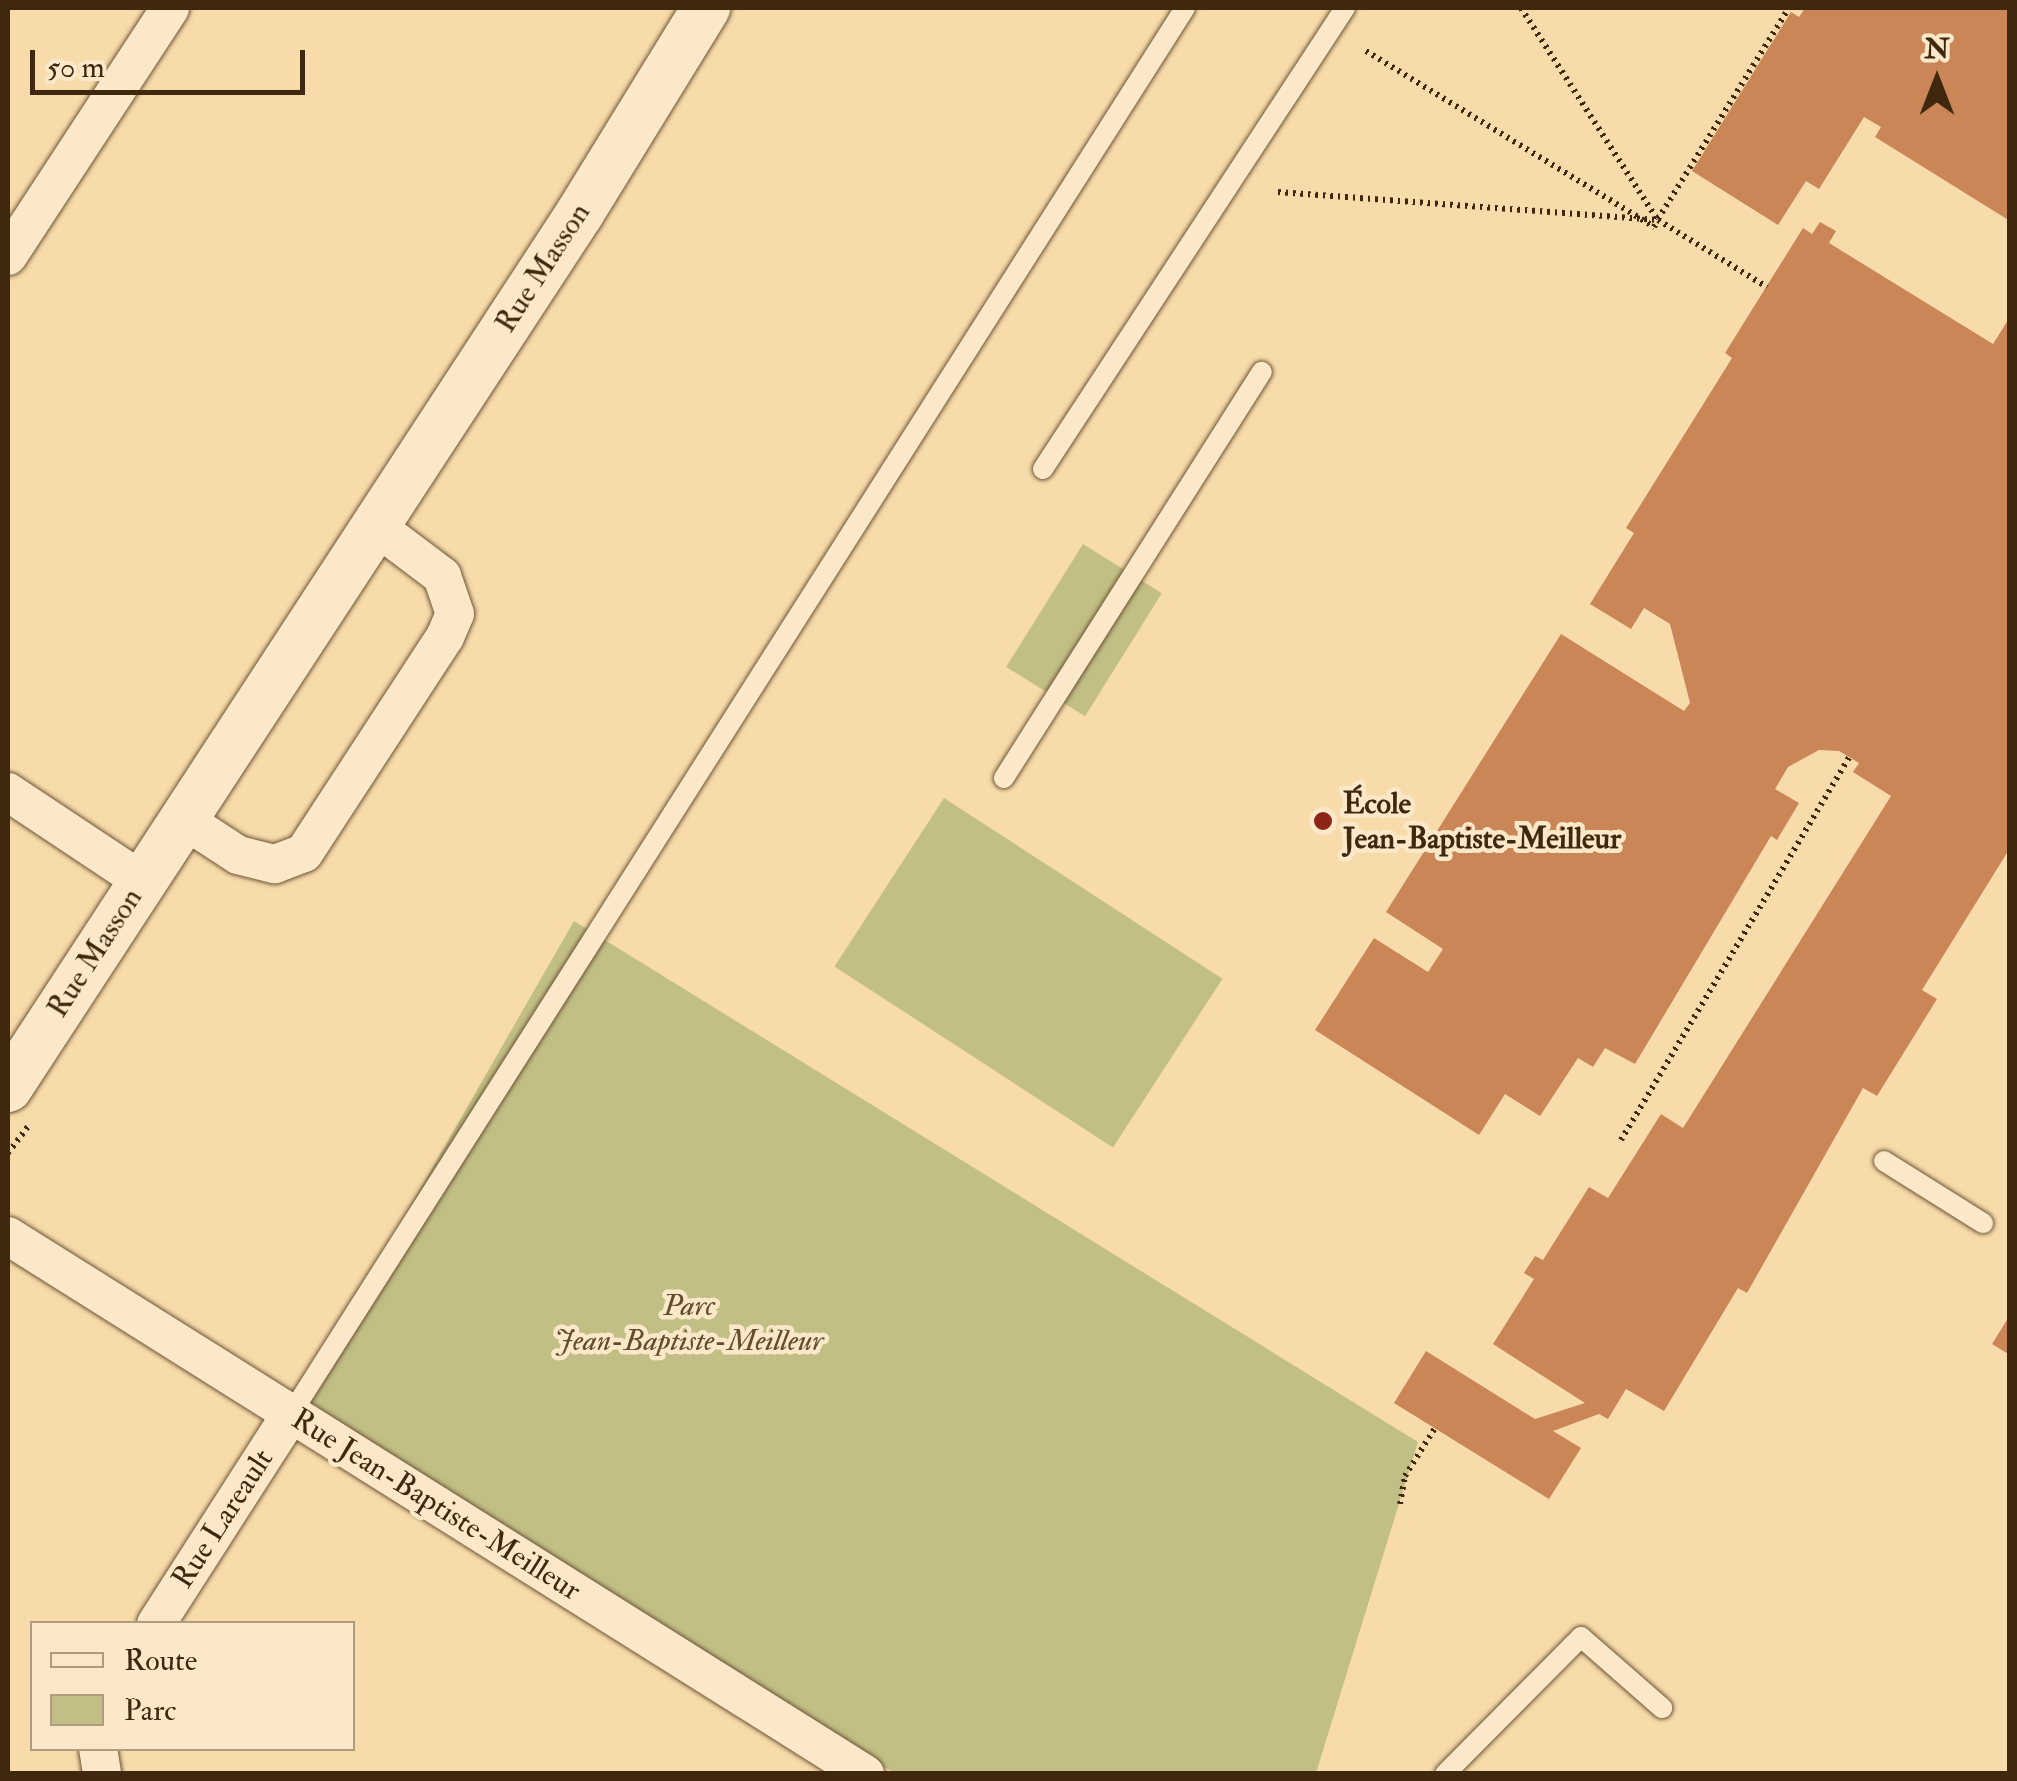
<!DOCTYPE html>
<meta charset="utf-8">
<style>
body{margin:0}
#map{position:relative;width:2017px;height:1781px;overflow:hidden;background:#f7dbab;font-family:"IM FELL Double Pica",serif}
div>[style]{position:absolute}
.green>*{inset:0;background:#c1bf86;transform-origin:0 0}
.building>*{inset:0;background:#cb8658}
.path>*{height:6px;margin-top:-3px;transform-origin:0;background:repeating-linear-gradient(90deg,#40280e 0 2.5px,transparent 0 7.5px)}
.roads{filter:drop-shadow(0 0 2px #6e5535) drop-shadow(0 0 2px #6e5535)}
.service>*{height:20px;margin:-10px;padding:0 10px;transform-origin:10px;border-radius:10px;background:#fae8c8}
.minor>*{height:38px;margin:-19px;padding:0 19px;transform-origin:19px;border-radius:19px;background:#fae8c8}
.tertiary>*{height:48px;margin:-24px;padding:0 24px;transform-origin:24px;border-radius:24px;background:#fae8c8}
.dots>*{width:28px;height:28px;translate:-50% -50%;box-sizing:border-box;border:5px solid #fae8c8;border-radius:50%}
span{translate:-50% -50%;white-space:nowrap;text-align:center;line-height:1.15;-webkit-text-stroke:9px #fae8c8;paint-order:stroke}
.street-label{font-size:30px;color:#40280e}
.poi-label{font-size:30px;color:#40280e;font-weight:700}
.left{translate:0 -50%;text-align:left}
.park-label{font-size:30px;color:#604e2c;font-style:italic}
.frame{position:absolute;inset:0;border:10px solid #40280e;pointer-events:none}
.legend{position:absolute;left:30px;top:1621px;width:325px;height:130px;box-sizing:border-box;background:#fae8c8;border:2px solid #b09b7e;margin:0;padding:12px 18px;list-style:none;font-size:30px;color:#40280e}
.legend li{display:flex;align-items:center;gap:20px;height:50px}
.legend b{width:50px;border:2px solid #b09b7e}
.north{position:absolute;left:1887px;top:30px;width:100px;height:100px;-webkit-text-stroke:8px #fae8c8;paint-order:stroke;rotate:0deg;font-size:28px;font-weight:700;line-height:40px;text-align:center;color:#40280e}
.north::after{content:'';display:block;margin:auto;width:35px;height:45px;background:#40280e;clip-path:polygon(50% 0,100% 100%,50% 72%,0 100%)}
.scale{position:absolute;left:30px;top:50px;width:275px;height:45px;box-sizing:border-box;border:5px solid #40280e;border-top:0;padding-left:12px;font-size:30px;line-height:35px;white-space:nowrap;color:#40280e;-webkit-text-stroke:8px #fae8c8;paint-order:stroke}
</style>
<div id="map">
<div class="green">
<div style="left:1083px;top:544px;width:93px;height:145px;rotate:32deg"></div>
<div style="left:944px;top:798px;width:332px;height:201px;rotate:33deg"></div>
<div style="clip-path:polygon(574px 921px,1418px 1442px,1316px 1773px,896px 1774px,291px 1414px)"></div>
</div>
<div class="building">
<div style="clip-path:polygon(1805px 8px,2010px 8px,2010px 221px,1875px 137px,1881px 127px,1864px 117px,1819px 189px,1806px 181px,1778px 225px,1692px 171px,1791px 12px,1799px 17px)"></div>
<div style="clip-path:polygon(1820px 222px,1836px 231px,1829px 243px,1993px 344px,2010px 317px,2010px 848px,1922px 990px,1937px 999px,1877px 1096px,1863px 1088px,1747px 1293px,1738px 1288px,1664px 1411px,1626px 1389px,1608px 1419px,1599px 1414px,1553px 1431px,1581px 1448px,1549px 1499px,1394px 1403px,1426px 1351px,1535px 1419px,1585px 1403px,1493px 1344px,1534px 1279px,1524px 1273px,1535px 1256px,1543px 1260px,1589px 1187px,1608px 1198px,1661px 1114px,1683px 1128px,1891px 796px,1853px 772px,1859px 763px,1839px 751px,1819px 750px,1788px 767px,1775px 789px,1799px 803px,1777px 840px,1771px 836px,1635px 1064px,1605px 1048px,1593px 1067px,1578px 1058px,1540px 1116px,1505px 1094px,1479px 1135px,1315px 1030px,1374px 938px,1428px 972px,1443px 949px,1386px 912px,1561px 634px,1684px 711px,1690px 703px,1670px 624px,1644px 608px,1631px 629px,1590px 604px,1634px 533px,1626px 528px,1732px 358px,1725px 353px,1803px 228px,1812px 234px)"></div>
<div style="clip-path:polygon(2010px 1315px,2010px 1355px,1992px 1344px)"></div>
</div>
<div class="path">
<div style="left:1521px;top:8px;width:251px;rotate:57.2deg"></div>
<div style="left:1366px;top:51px;width:338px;rotate:31.4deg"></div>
<div style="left:1654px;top:227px;width:8px;rotate:-60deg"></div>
<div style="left:1658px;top:220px;width:128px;rotate:31.6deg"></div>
<div style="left:1278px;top:192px;width:381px;rotate:4.2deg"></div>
<div style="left:1658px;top:219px;width:248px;rotate:-58.2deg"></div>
<div style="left:1621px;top:1140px;width:446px;rotate:-59.2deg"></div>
<div style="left:8px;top:1153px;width:34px;rotate:-53deg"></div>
<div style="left:1400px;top:1504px;width:28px;rotate:-80deg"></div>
<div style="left:1405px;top:1476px;width:57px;rotate:-58deg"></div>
</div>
<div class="roads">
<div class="service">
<div style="left:1043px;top:469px;width:551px;rotate:-56.77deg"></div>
<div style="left:1004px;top:778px;width:481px;rotate:-57.6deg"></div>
<div style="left:1884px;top:1161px;width:117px;rotate:32.1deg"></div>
<div style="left:291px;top:1414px;width:1666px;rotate:-57.55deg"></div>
<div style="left:1445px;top:1774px;width:193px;rotate:-45.2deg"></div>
<div style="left:1581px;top:1637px;width:108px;rotate:41.2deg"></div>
</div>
<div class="minor">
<div style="left:8px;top:256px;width:296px;rotate:-56.8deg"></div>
<div style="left:8px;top:792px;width:161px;rotate:33.6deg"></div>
<div style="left:186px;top:821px;width:62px;rotate:33.2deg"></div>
<div style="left:238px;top:855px;width:38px;rotate:14deg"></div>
<div style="left:275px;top:864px;width:31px;rotate:-21deg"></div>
<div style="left:304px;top:853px;width:258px;rotate:-56.9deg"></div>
<div style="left:445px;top:637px;width:25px;rotate:-67deg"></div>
<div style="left:455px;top:614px;width:40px;rotate:-108.9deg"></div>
<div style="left:442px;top:576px;width:86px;rotate:-143deg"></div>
<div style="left:8px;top:1236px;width:1012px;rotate:32.12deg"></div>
<div style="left:156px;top:1624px;width:250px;rotate:-57.3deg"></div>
<div style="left:98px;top:1748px;width:26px;rotate:81deg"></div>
</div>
<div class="tertiary">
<div style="left:8px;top:1088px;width:1045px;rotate:-56.83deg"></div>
<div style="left:580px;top:213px;width:241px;rotate:-58.4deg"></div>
</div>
</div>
<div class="dots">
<div style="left:1323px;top:821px;background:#8f2418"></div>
</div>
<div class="street-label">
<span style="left:543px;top:268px;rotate:-57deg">Rue Masson</span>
<span style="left:95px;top:953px;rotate:-57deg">Rue Masson</span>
<span style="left:436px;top:1505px;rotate:32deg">Rue Jean-Baptiste-Meilleur</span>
<span style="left:223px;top:1519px;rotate:-57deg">Rue Lareault</span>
</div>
<div class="poi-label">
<span class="left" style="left:1343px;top:821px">École<br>Jean-Baptiste-Meilleur</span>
</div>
<div class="park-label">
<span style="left:689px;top:1323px">Parc<br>Jean-Baptiste-Meilleur</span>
</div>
<div class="frame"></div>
<ul class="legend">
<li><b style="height:12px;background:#fae8c8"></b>Route</li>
<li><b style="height:28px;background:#c1bf86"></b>Parc</li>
</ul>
<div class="north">N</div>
<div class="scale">50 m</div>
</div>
